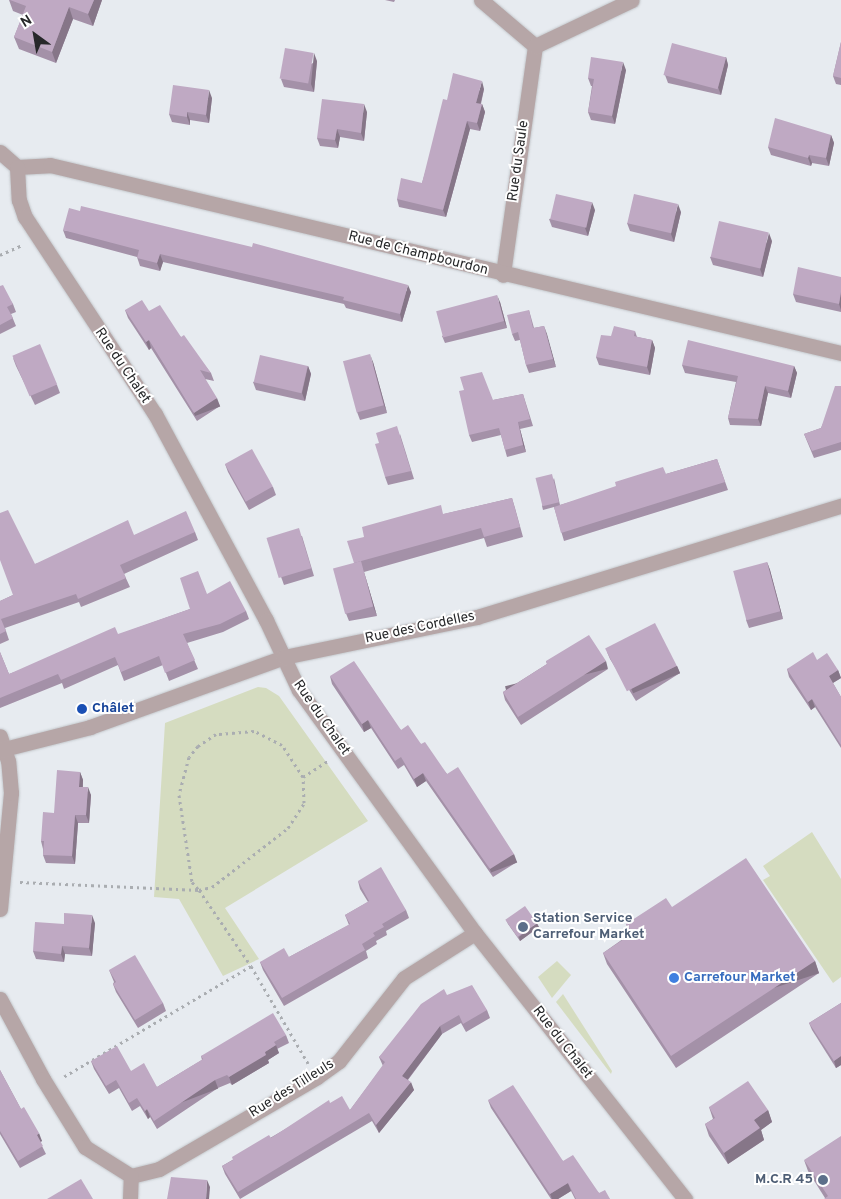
<!DOCTYPE html>
<meta charset="utf-8">
<style>
body{margin:0}
#map{position:relative;width:841px;height:1199px;overflow:hidden;background:#e7ebf0;font-family:Overpass,sans-serif}
div>[style]{position:absolute}
.green>*{inset:0;background:#d5dcc0}
.path>*{height:3px;margin-top:-1.5px;transform-origin:0;background:repeating-linear-gradient(90deg,#aaadb1 0 2.5px,transparent 0 6.5px)}
.roads{filter:drop-shadow(0 0 1px #c4c8cc) drop-shadow(0 0 1px #c4c8cc)}
.minor>*{height:15px;margin:-7.5px;padding:0 7.5px;transform-origin:7.5px;border-radius:7.5px;background:#b6a6a7}
.tertiary>*{height:15px;margin:-7.5px;padding:0 7.5px;transform-origin:7.5px;border-radius:7.5px;background:#b6a6a7}
.wall>*{inset:0;background:#a491a8}
.shaded-wall>*{inset:0;background:#867688;transform-origin:0 0}
.building>*{inset:0;background:#bfa9c3;transform-origin:0 0}
.dots>*{width:14px;height:14px;translate:-50% -50%;box-sizing:border-box;border:2px solid #fff;border-radius:50%}
span{translate:-50% -50%;white-space:nowrap;text-align:center;line-height:1.15;-webkit-text-stroke:4px #fff;paint-order:stroke}
.street-label{font-size:14px;color:#27282a}
.transit-label{font-size:14px;color:#164399;font-weight:700}
.left{translate:0 -50%;text-align:left}
.service-label{font-size:14px;color:#4e5e75;font-weight:700}
.right{translate:-100% -50%;text-align:right}
.shop-label{font-size:14px;color:#366cbe;font-weight:700}
.north{position:absolute;left:10px;top:10px;width:50px;height:50px;-webkit-text-stroke:4px #fff;paint-order:stroke;rotate:328deg;font-size:14px;font-weight:700;line-height:20px;text-align:center;color:#27282a}
.north::after{content:'';display:block;margin:auto;width:18px;height:22px;background:#27282a;clip-path:polygon(50% 0,100% 100%,50% 72%,0 100%)}
</style>
<div id="map">
<div class="green">
<div style="clip-path:polygon(258px 687px,266px 688px,279px 696px,368px 821px,225px 908px,259px 959px,223px 976px,179px 899px,154px 897px,165px 723px)"></div>
<div style="clip-path:polygon(812px 832px,841px 879px,841px 977px,833px 983px,763px 880px,770px 876px,763px 866px)"></div>
<div style="clip-path:polygon(557px 961px,571px 975px,552px 998px,538px 977px)"></div>
<div style="clip-path:polygon(563px 994px,612px 1071px,611px 1074px,556px 1002px)"></div>
</div>
<div class="path">
<div style="left:0;top:255px;width:24px;rotate:-24deg"></div>
<div style="left:303px;top:777px;width:30px;rotate:-33deg"></div>
<div style="left:20px;top:882px;width:179px;rotate:2.6deg"></div>
<div style="left:199px;top:890px;width:13px;rotate:-13deg"></div>
<div style="left:212px;top:887px;width:96px;rotate:-37.8deg"></div>
<div style="left:288px;top:828px;width:30px;rotate:-57deg"></div>
<div style="left:304px;top:803px;width:26px;rotate:-92deg"></div>
<div style="left:303px;top:777px;width:38px;rotate:-123deg"></div>
<div style="left:282px;top:745px;width:31px;rotate:-153deg"></div>
<div style="left:254px;top:731px;width:38px;rotate:175deg"></div>
<div style="left:216px;top:734px;width:22px;rotate:146deg"></div>
<div style="left:198px;top:746px;width:14px;rotate:129deg"></div>
<div style="left:189px;top:757px;width:39px;rotate:105deg"></div>
<div style="left:179px;top:795px;width:88px;rotate:81.5deg"></div>
<div style="left:192px;top:882px;width:11px;rotate:49deg"></div>
<div style="left:199px;top:890px;width:92px;rotate:55.6deg"></div>
<div style="left:251px;top:966px;width:218px;rotate:149.4deg"></div>
<div style="left:251px;top:966px;width:113px;rotate:59.6deg"></div>
</div>
<div class="roads">
<div class="minor">
<div style="left:481px;top:0;width:71px;rotate:40.4deg"></div>
<div style="left:535px;top:46px;width:231px;rotate:98deg"></div>
<div style="left:535px;top:46px;width:107px;rotate:-25.4deg"></div>
<div style="left:0;top:152px;width:23px;rotate:41deg"></div>
<div style="left:17px;top:167px;width:33px;rotate:-3deg"></div>
<div style="left:50px;top:165px;width:813px;rotate:13.37deg"></div>
<div style="left:17px;top:167px;width:33px;rotate:87deg"></div>
<div style="left:19px;top:200px;width:18px;rotate:71deg"></div>
<div style="left:25px;top:217px;width:236px;rotate:56.6deg"></div>
<div style="left:155px;top:414px;width:234px;rotate:61.7deg"></div>
<div style="left:266px;top:620px;width:77px;rotate:64.8deg"></div>
<div style="left:299px;top:690px;width:300px;rotate:54.1deg"></div>
<div style="left:475px;top:933px;width:339px;rotate:51.7deg"></div>
<div style="left:0;top:909px;width:117px;rotate:-84.6deg"></div>
<div style="left:11px;top:793px;width:32px;rotate:-95deg"></div>
<div style="left:8px;top:761px;width:26px;rotate:-108deg"></div>
<div style="left:0;top:999px;width:91px;rotate:61.7deg"></div>
<div style="left:43px;top:1079px;width:80px;rotate:58.3deg"></div>
<div style="left:85px;top:1147px;width:54px;rotate:32.2deg"></div>
<div style="left:131px;top:1176px;width:29px;rotate:-14deg"></div>
<div style="left:159px;top:1169px;width:183px;rotate:-30.2deg"></div>
<div style="left:317px;top:1077px;width:27px;rotate:-36deg"></div>
<div style="left:339px;top:1061px;width:105px;rotate:-51.9deg"></div>
<div style="left:404px;top:978px;width:84px;rotate:-32.4deg"></div>
<div style="left:130px;top:1199px;width:23px;rotate:-88deg"></div>
</div>
<div class="tertiary">
<div style="left:0;top:750px;width:93px;rotate:-14.3deg"></div>
<div style="left:90px;top:727px;width:206px;rotate:-19.8deg"></div>
<div style="left:284px;top:657px;width:197px;rotate:-11.7deg"></div>
<div style="left:477px;top:617px;width:381px;rotate:-17deg"></div>
</div>
</div>
<div class="wall">
<div style="clip-path:polygon(9px 0,102px 0,93px 26px,73px 19px,56px 63px,19px 49px,14px 37px,23px 15px,13px 11px)"></div>
<div style="clip-path:polygon(385px 0,395px 0,394px 2px)"></div>
<div style="clip-path:polygon(841px 42px,841px 85px,836px 84px,833px 76px)"></div>
<div style="clip-path:polygon(726px 57px,728px 65px,721px 95px,668px 83px,665px 75px)"></div>
<div style="clip-path:polygon(317px 61px,314px 92px,284px 87px,281px 79px)"></div>
<div style="clip-path:polygon(626px 70px,615px 124px,591px 120px,588px 112px,592px 86px,591px 86px,588px 78px)"></div>
<div style="clip-path:polygon(484px 89px,481px 104px,482px 104px,485px 112px,480px 131px,470px 129px,446px 217px,399px 207px,397px 199px,422px 183px,447px 100px)"></div>
<div style="clip-path:polygon(212px 98px,209px 123px,190px 120px,190px 125px,172px 122px,169px 114px)"></div>
<div style="clip-path:polygon(367px 112px,364px 141px,340px 137px,338px 148px,320px 146px,317px 138px)"></div>
<div style="clip-path:polygon(831px 135px,834px 143px,829px 166px,812px 163px,811px 166px,771px 155px,768px 147px)"></div>
<div style="clip-path:polygon(595px 210px,588px 236px,552px 227px,549px 219px)"></div>
<div style="clip-path:polygon(681px 212px,674px 242px,630px 231px,627px 223px)"></div>
<div style="clip-path:polygon(63px 230px,411px 292px,402px 322px,346px 308px,344px 304px,163px 262px,160px 271px,140px 266px,137px 257px,66px 238px)"></div>
<div style="clip-path:polygon(772px 241px,763px 277px,713px 265px,710px 257px)"></div>
<div style="clip-path:polygon(841px 277px,841px 312px,796px 302px,793px 294px)"></div>
<div style="clip-path:polygon(0 286px,13px 304px,16px 312px,11px 314px,16px 326px,0 334px)"></div>
<div style="clip-path:polygon(500px 302px,507px 328px,445px 343px,442px 336px)"></div>
<div style="clip-path:polygon(125px 310px,149px 311px,181px 337px,211px 373px,214px 381px,205px 379px,220px 406px,197px 421px,151px 348px,149px 350px,128px 318px)"></div>
<div style="clip-path:polygon(529px 310px,534px 328px,544px 326px,556px 367px,529px 373px,526px 365px,520px 340px,515px 341px,512px 334px)"></div>
<div style="clip-path:polygon(635px 331px,637px 337px,652px 340px,655px 348px,650px 375px,599px 365px,596px 357px)"></div>
<div style="clip-path:polygon(13px 358px,57px 385px,60px 393px,35px 405px,16px 366px)"></div>
<div style="clip-path:polygon(373px 362px,387px 413px,360px 420px,357px 412px)"></div>
<div style="clip-path:polygon(682px 365px,794px 366px,797px 373px,791px 398px,768px 393px,761px 426px,730px 425px,728px 418px,736px 382px,685px 373px)"></div>
<div style="clip-path:polygon(308px 366px,311px 374px,305px 401px,256px 390px,253px 382px)"></div>
<div style="clip-path:polygon(841px 386px,841px 450px,814px 458px,804px 434px,821px 428px)"></div>
<div style="clip-path:polygon(523px 394px,533px 426px,520px 429px,526px 452px,507px 457px,501px 435px,472px 442px,469px 435px,493px 400px)"></div>
<div style="clip-path:polygon(400px 434px,414px 479px,388px 485px,385px 477px)"></div>
<div style="clip-path:polygon(717px 459px,728px 490px,564px 541px,554px 507px,543px 510px,542px 506px,554px 478px,560px 505px)"></div>
<div style="clip-path:polygon(225px 464px,273px 487px,276px 495px,249px 510px,228px 472px)"></div>
<div style="clip-path:polygon(512px 498px,515px 508px,523px 537px,487px 547px,484px 538px,364px 572px,377px 616px,349px 621px,345px 611px,354px 563px,364px 537px,444px 514px)"></div>
<div style="clip-path:polygon(195px 532px,198px 540px,124px 574px,130px 587px,81px 607px,79px 602px,5px 628px,9px 640px,0 644px,0 601px,13px 595px,35px 564px,134px 535px)"></div>
<div style="clip-path:polygon(302px 536px,314px 576px,284px 585px,267px 538px)"></div>
<div style="clip-path:polygon(767px 562px,770px 570px,783px 619px,749px 628px,746px 620px)"></div>
<div style="clip-path:polygon(207px 594px,246px 611px,249px 619px,223px 632px,187px 643px,198px 669px,169px 681px,163px 665px,124px 681px,118px 665px,64px 689px,62px 683px,0 708px,0 652px,9px 674px,190px 609px)"></div>
<div style="clip-path:polygon(607px 652px,677px 666px,680px 673px,636px 701px,610px 659px)"></div>
<div style="clip-path:polygon(817px 660px,838px 670px,841px 678px,833px 683px,841px 697px,841px 748px,815px 707px,811px 710px,789px 677px,787px 669px)"></div>
<div style="clip-path:polygon(546px 661px,608px 669px,521px 725px,505px 700px,503px 692px,547px 664px)"></div>
<div style="clip-path:polygon(330px 676px,401px 730px,421px 744px,447px 774px,517px 862px,493px 877px,426px 781px,417px 787px,404px 765px,398px 769px,371px 728px,364px 732px,332px 684px)"></div>
<div style="clip-path:polygon(80px 772px,83px 780px,83px 787px,91px 795px,89px 823px,78px 823px,75px 864px,46px 863px,43px 855px,43px 849px,41px 841px,54px 813px)"></div>
<div style="clip-path:polygon(358px 881px,406px 910px,409px 918px,386px 931px,387px 935px,376px 941px,377px 944px,366px 951px,368px 958px,284px 1006px,263px 970px,260px 962px,289px 957px,349px 925px,345px 915px,368px 902px,360px 889px)"></div>
<div style="clip-path:polygon(672px 907px,815px 961px,819px 973px,676px 1068px,607px 964px,603px 953px,630px 934px,626px 924px)"></div>
<div style="clip-path:polygon(506px 920px,539px 927px,520px 941px,508px 924px)"></div>
<div style="clip-path:polygon(95px 923px,92px 956px,65px 954px,64px 962px,36px 959px,33px 951px,64px 924px)"></div>
<div style="clip-path:polygon(109px 970px,163px 1003px,166px 1011px,138px 1028px,116px 992px,113px 984px,114px 982px)"></div>
<div style="clip-path:polygon(447px 995px,487px 1010px,490px 1018px,466px 1032px,461px 1023px,442px 1034px,408px 1080px,414px 1090px,379px 1133px,372px 1121px,240px 1199px,225px 1174px,222px 1166px,330px 1103px,350px 1110px,383px 1066px,379px 1057px)"></div>
<div style="clip-path:polygon(841px 1003px,841px 1065px,836px 1068px,812px 1030px,809px 1023px)"></div>
<div style="clip-path:polygon(286px 1035px,289px 1043px,277px 1049px,279px 1053px,268px 1060px,269px 1063px,232px 1085px,230px 1083px,218px 1088px,157px 1129px,150px 1117px,148px 1119px,140px 1106px,132px 1111px,119px 1088px,109px 1094px,94px 1069px,91px 1061px,131px 1071px,157px 1087px,202px 1060px,201px 1056px)"></div>
<div style="clip-path:polygon(0 1070px,21px 1109px,42px 1141px,40px 1142px,46px 1154px,20px 1168px,0 1134px)"></div>
<div style="clip-path:polygon(488px 1100px,563px 1161px,599px 1193px,610px 1199px,575px 1199px,571px 1191px,558px 1199px,551px 1199px,491px 1108px)"></div>
<div style="clip-path:polygon(709px 1107px,768px 1110px,772px 1122px,761px 1130px,764px 1140px,728px 1164px,709px 1136px,705px 1124px,713px 1119px)"></div>
<div style="clip-path:polygon(804px 1160px,841px 1199px,825px 1198px,808px 1171px)"></div>
</div>
<div class="shaded-wall">
<div style="clip-path:polygon(94px 0,102px 0,93px 26px,88px 14px)"></div>
<div style="clip-path:polygon(69px 7px,73px 19px,56px 63px,52px 52px)"></div>
<div style="clip-path:polygon(314px 53px,317px 61px,314px 92px,311px 84px)"></div>
<div style="clip-path:polygon(726px 57px,728px 65px,721px 95px,718px 87px)"></div>
<div style="clip-path:polygon(623px 62px,626px 70px,615px 124px,612px 116px)"></div>
<div style="clip-path:polygon(482px 81px,484px 89px,479px 110px,476px 103px)"></div>
<div style="clip-path:polygon(209px 90px,212px 98px,209px 123px,206px 115px)"></div>
<div style="clip-path:polygon(364px 104px,367px 112px,364px 141px,361px 133px)"></div>
<div style="clip-path:polygon(482px 104px,485px 112px,480px 131px,477px 123px)"></div>
<div style="clip-path:polygon(187px 112px,190px 120px,190px 125px,187px 117px)"></div>
<div style="clip-path:polygon(467px 121px,470px 129px,446px 217px,443px 210px)"></div>
<div style="clip-path:polygon(337px 129px,340px 137px,338px 148px,335px 140px)"></div>
<div style="clip-path:polygon(831px 135px,834px 143px,829px 166px,826px 158px)"></div>
<div style="clip-path:polygon(809px 155px,812px 163px,811px 166px,808px 158px)"></div>
<div style="clip-path:polygon(592px 202px,595px 210px,588px 236px,585px 228px)"></div>
<div style="clip-path:polygon(678px 204px,681px 212px,674px 242px,671px 234px)"></div>
<div style="clip-path:polygon(769px 233px,772px 241px,763px 277px,760px 269px)"></div>
<div style="clip-path:polygon(160px 254px,163px 262px,160px 271px,157px 263px)"></div>
<div style="clip-path:polygon(408px 285px,411px 292px,402px 322px,400px 314px)"></div>
<div style="clip-path:polygon(841px 292px,841px 310px,839px 304px)"></div>
<div style="clip-path:polygon(497px 295px,500px 302px,507px 328px,504px 321px)"></div>
<div style="clip-path:polygon(544px 326px,547px 334px,556px 367px,553px 359px)"></div>
<div style="clip-path:polygon(149px 340px,151px 348px,149px 350px,146px 342px)"></div>
<div style="clip-path:polygon(652px 340px,655px 348px,650px 375px,647px 367px)"></div>
<div style="clip-path:polygon(370px 354px,373px 362px,387px 413px,384px 405px)"></div>
<div style="clip-path:polygon(308px 366px,311px 374px,305px 401px,302px 393px)"></div>
<div style="clip-path:polygon(794px 366px,797px 373px,791px 398px,788px 391px)"></div>
<div style="clip-path:polygon(765px 386px,768px 393px,761px 426px,758px 419px)"></div>
<div style="left:217px;top:398px;width:9px;height:27px;rotate:69deg"></div>
<div style="clip-path:polygon(518px 422px,520px 429px,526px 452px,523px 445px)"></div>
<div style="clip-path:polygon(361px 561px,364px 572px,377px 616px,373px 606px)"></div>
<div style="clip-path:polygon(767px 562px,770px 570px,783px 619px,780px 611px)"></div>
<div style="left:606px;top:661px;width:8px;height:104px;rotate:76deg"></div>
<div style="left:677px;top:666px;width:8px;height:51px;rotate:67deg"></div>
<div style="clip-path:polygon(838px 670px,841px 678px,831px 684px,829px 676px)"></div>
<div style="clip-path:polygon(812px 699px,815px 707px,811px 710px,808px 702px)"></div>
<div style="clip-path:polygon(368px 720px,371px 728px,364px 732px,362px 724px)"></div>
<div style="clip-path:polygon(80px 772px,83px 780px,82px 795px,79px 787px)"></div>
<div style="clip-path:polygon(423px 773px,426px 781px,417px 787px,414px 779px)"></div>
<div style="clip-path:polygon(88px 787px,91px 795px,89px 823px,86px 815px)"></div>
<div style="clip-path:polygon(75px 815px,78px 823px,75px 864px,72px 856px)"></div>
<div style="left:514px;top:854px;width:9px;height:28px;rotate:69deg"></div>
<div style="clip-path:polygon(92px 915px,95px 923px,92px 956px,89px 948px)"></div>
<div style="clip-path:polygon(537px 923px,539px 927px,520px 941px,519px 937px)"></div>
<div style="clip-path:polygon(62px 946px,65px 954px,64px 962px,61px 954px)"></div>
<div style="left:815px;top:961px;width:13px;height:173px;rotate:72deg"></div>
<div style="clip-path:polygon(440px 1026px,442px 1034px,405px 1083px,402px 1076px)"></div>
<div style="clip-path:polygon(276px 1045px,279px 1053px,268px 1060px,269px 1063px,232px 1085px,229px 1077px,265px 1052px)"></div>
<div style="clip-path:polygon(841px 1056px,841px 1065px,836px 1068px,834px 1061px)"></div>
<div style="left:215px;top:1080px;width:9px;height:73px;rotate:69deg"></div>
<div style="clip-path:polygon(411px 1082px,414px 1090px,379px 1133px,376px 1125px)"></div>
<div style="clip-path:polygon(147px 1109px,150px 1117px,148px 1119px,145px 1111px)"></div>
<div style="clip-path:polygon(768px 1110px,772px 1122px,761px 1130px,764px 1140px,728px 1164px,724px 1153px,754px 1120px)"></div>
<div style="clip-path:polygon(39px 1133px,42px 1141px,39px 1143px,37px 1135px)"></div>
<div style="clip-path:polygon(207px 1180px,210px 1187px,209px 1199px,206px 1199px)"></div>
<div style="clip-path:polygon(568px 1183px,571px 1191px,558px 1199px,552px 1199px,550px 1194px)"></div>
</div>
<div class="building">
<div style="clip-path:polygon(10px 0,94px 0,88px 14px,69px 7px,52px 52px,14px 37px,26px 6px)"></div>
<div style="clip-path:polygon(841px 42px,841px 78px,833px 76px)"></div>
<div style="left:672px;top:43px;width:56px;height:33px;rotate:15deg"></div>
<div style="left:285px;top:48px;width:29px;height:31px;rotate:10deg"></div>
<div style="clip-path:polygon(591px 57px,623px 62px,612px 116px,588px 112px,594px 79px,588px 78px)"></div>
<div style="clip-path:polygon(453px 73px,482px 81px,476px 103px,482px 104px,477px 123px,467px 121px,443px 210px,397px 199px,401px 178px,422px 183px,443px 99px,447px 100px)"></div>
<div style="clip-path:polygon(173px 85px,209px 90px,206px 115px,187px 112px,187px 117px,169px 114px)"></div>
<div style="clip-path:polygon(322px 99px,364px 104px,361px 133px,337px 129px,335px 140px,317px 138px)"></div>
<div style="clip-path:polygon(775px 118px,831px 135px,826px 158px,809px 155px,808px 158px,768px 147px)"></div>
<div style="left:556px;top:194px;width:37px;height:26px;rotate:13deg"></div>
<div style="left:634px;top:194px;width:45px;height:30px;rotate:13deg"></div>
<div style="clip-path:polygon(81px 206px,252px 247px,253px 243px,408px 285px,400px 314px,343px 300px,344px 297px,160px 254px,157px 263px,137px 258px,139px 250px,63px 230px,69px 208px,80px 211px)"></div>
<div style="left:719px;top:221px;width:51px;height:37px;rotate:13deg"></div>
<div style="clip-path:polygon(798px 267px,841px 277px,841px 292px,839px 304px,793px 294px)"></div>
<div style="clip-path:polygon(3px 285px,13px 304px,7px 307px,13px 318px,0 325px,0 286px)"></div>
<div style="left:497px;top:295px;width:27px;height:63px;rotate:75deg"></div>
<div style="clip-path:polygon(142px 300px,149px 311px,160px 305px,181px 337px,184px 335px,211px 373px,200px 370px,217px 398px,194px 413px,149px 340px,146px 342px,125px 310px)"></div>
<div style="clip-path:polygon(529px 310px,533px 328px,544px 326px,553px 359px,526px 365px,518px 332px,512px 334px,507px 315px)"></div>
<div style="clip-path:polygon(614px 326px,635px 331px,634px 336px,652px 340px,647px 367px,596px 357px,601px 335px,611px 336px)"></div>
<div style="clip-path:polygon(688px 340px,794px 366px,788px 391px,765px 386px,758px 419px,728px 418px,738px 376px,682px 365px)"></div>
<div style="left:40px;top:344px;width:44px;height:30px;rotate:67deg"></div>
<div style="left:370px;top:354px;width:53px;height:28px;rotate:75deg"></div>
<div style="left:260px;top:355px;width:49px;height:28px;rotate:13deg"></div>
<div style="clip-path:polygon(482px 372px,493px 400px,523px 394px,530px 419px,518px 422px,523px 445px,505px 450px,499px 428px,469px 435px,459px 391px,464px 390px,460px 377px)"></div>
<div style="clip-path:polygon(835px 386px,841px 386px,841px 442px,812px 451px,804px 434px,821px 428px)"></div>
<div style="clip-path:polygon(397px 426px,411px 471px,385px 477px,375px 444px,379px 443px,376px 433px)"></div>
<div style="left:252px;top:449px;width:43px;height:31px;rotate:61deg"></div>
<div style="clip-path:polygon(717px 459px,725px 482px,561px 533px,554px 507px,616px 486px,615px 482px,663px 467px,666px 474px)"></div>
<div style="left:552px;top:474px;width:29px;height:17px;rotate:76deg"></div>
<div style="clip-path:polygon(512px 498px,520px 527px,484px 537px,481px 528px,354px 563px,347px 541px,364px 537px,362px 527px,441px 505px,443px 514px)"></div>
<div style="clip-path:polygon(8px 510px,35px 564px,128px 520px,134px 535px,186px 511px,195px 532px,120px 565px,126px 578px,78px 599px,76px 594px,1px 619px,6px 631px,0 634px,0 601px,13px 595px,0 560px,0 513px)"></div>
<div style="left:299px;top:528px;width:42px;height:34px;rotate:73deg"></div>
<div style="left:361px;top:561px;width:47px;height:29px;rotate:75deg"></div>
<div style="left:767px;top:562px;width:51px;height:35px;rotate:75deg"></div>
<div style="clip-path:polygon(198px 571px,207px 594px,230px 581px,246px 611px,220px 624px,183px 634px,195px 660px,165px 673px,159px 656px,121px 672px,115px 657px,61px 680px,58px 674px,0 698px,0 652px,9px 674px,115px 627px,118px 634px,190px 609px,180px 578px)"></div>
<div style="left:655px;top:623px;width:48px;height:56px;rotate:63deg"></div>
<div style="clip-path:polygon(589px 635px,606px 661px,518px 717px,503px 692px,547px 664px,546px 661px)"></div>
<div style="clip-path:polygon(813px 652px,817px 660px,827px 653px,838px 670px,829px 676px,841px 697px,841px 745px,812px 699px,808px 702px,787px 669px)"></div>
<div style="clip-path:polygon(354px 661px,401px 730px,408px 725px,421px 744px,425px 742px,447px 774px,458px 767px,514px 854px,490px 869px,423px 773px,414px 779px,401px 757px,395px 761px,368px 720px,362px 724px,330px 676px)"></div>
<div style="clip-path:polygon(57px 770px,80px 772px,79px 787px,88px 787px,86px 815px,75px 815px,72px 856px,43px 855px,44px 841px,41px 841px,43px 812px,54px 813px)"></div>
<div style="clip-path:polygon(746px 858px,815px 961px,671px 1056px,603px 953px,633px 933px,626px 924px,666px 898px,672px 907px)"></div>
<div style="clip-path:polygon(381px 867px,406px 910px,382px 924px,384px 927px,373px 933px,375px 936px,362px 944px,365px 950px,282px 998px,260px 962px,284px 948px,289px 957px,350px 924px,345px 915px,369px 901px,358px 881px)"></div>
<div style="left:525px;top:906px;width:21px;height:24px;rotate:55deg"></div>
<div style="clip-path:polygon(64px 913px,92px 915px,89px 948px,62px 946px,61px 954px,33px 951px,35px 922px,64px 924px)"></div>
<div style="clip-path:polygon(135px 955px,163px 1003px,135px 1020px,113px 984px,116px 982px,109px 970px)"></div>
<div style="clip-path:polygon(472px 985px,487px 1010px,463px 1024px,459px 1015px,440px 1026px,402px 1076px,411px 1082px,376px 1125px,369px 1113px,238px 1192px,222px 1166px,233px 1160px,232px 1157px,269px 1135px,271px 1138px,329px 1100px,330px 1103px,342px 1096px,350px 1110px,385px 1062px,379px 1057px,421px 1004px,444px 989px,447px 995px)"></div>
<div style="clip-path:polygon(841px 1003px,841px 1056px,834px 1061px,809px 1023px)"></div>
<div style="clip-path:polygon(273px 1013px,286px 1035px,274px 1042px,276px 1045px,265px 1052px,266px 1055px,229px 1077px,227px 1075px,215px 1080px,154px 1121px,147px 1109px,145px 1111px,137px 1098px,129px 1103px,116px 1080px,106px 1086px,91px 1061px,117px 1046px,131px 1071px,144px 1063px,157px 1087px,203px 1059px,201px 1056px)"></div>
<div style="clip-path:polygon(0 1070px,21px 1109px,24px 1107px,39px 1133px,37px 1135px,43px 1146px,18px 1161px,0 1131px)"></div>
<div style="clip-path:polygon(748px 1081px,768px 1110px,754px 1120px,760px 1128px,724px 1153px,705px 1124px,715px 1118px,709px 1107px)"></div>
<div style="clip-path:polygon(513px 1085px,563px 1161px,573px 1155px,599px 1193px,605px 1190px,610px 1199px,576px 1199px,568px 1183px,550px 1194px,488px 1100px)"></div>
<div style="clip-path:polygon(841px 1136px,841px 1199px,824px 1199px,828px 1196px,804px 1160px)"></div>
<div style="clip-path:polygon(171px 1177px,207px 1180px,206px 1199px,167px 1199px)"></div>
<div style="clip-path:polygon(81px 1179px,93px 1199px,47px 1199px)"></div>
</div>
<div class="dots">
<div style="left:82px;top:709px;background:#1a4fb4"></div>
<div style="left:523px;top:927px;background:#5c6f8a"></div>
<div style="left:674px;top:978px;background:#3f7fe0"></div>
<div style="left:823px;top:1180px;background:#5c6f8a"></div>
</div>
<div class="street-label">
<span style="left:519px;top:161px;rotate:-82deg">Rue du Saule</span>
<span style="left:418px;top:254px;rotate:14deg">Rue de Champbourdon</span>
<span style="left:122px;top:366px;rotate:56deg">Rue du Chalet</span>
<span style="left:420px;top:628px;rotate:-12deg">Rue des Cordelles</span>
<span style="left:321px;top:718px;rotate:55deg">Rue du Chalet</span>
<span style="left:562px;top:1043px;rotate:52deg">Rue du Chalet</span>
<span style="left:292px;top:1089px;rotate:-32deg">Rue des Tilleuls</span>
</div>
<div class="transit-label">
<span class="left" style="left:92px;top:709px">Châlet</span>
</div>
<div class="service-label">
<span class="left" style="left:533px;top:927px">Station Service<br>Carrefour Market</span>
<span class="right" style="left:813px;top:1180px">M.C.R 45</span>
</div>
<div class="shop-label">
<span class="left" style="left:684px;top:978px">Carrefour Market</span>
</div>
<div class="north">N</div>
</div>
